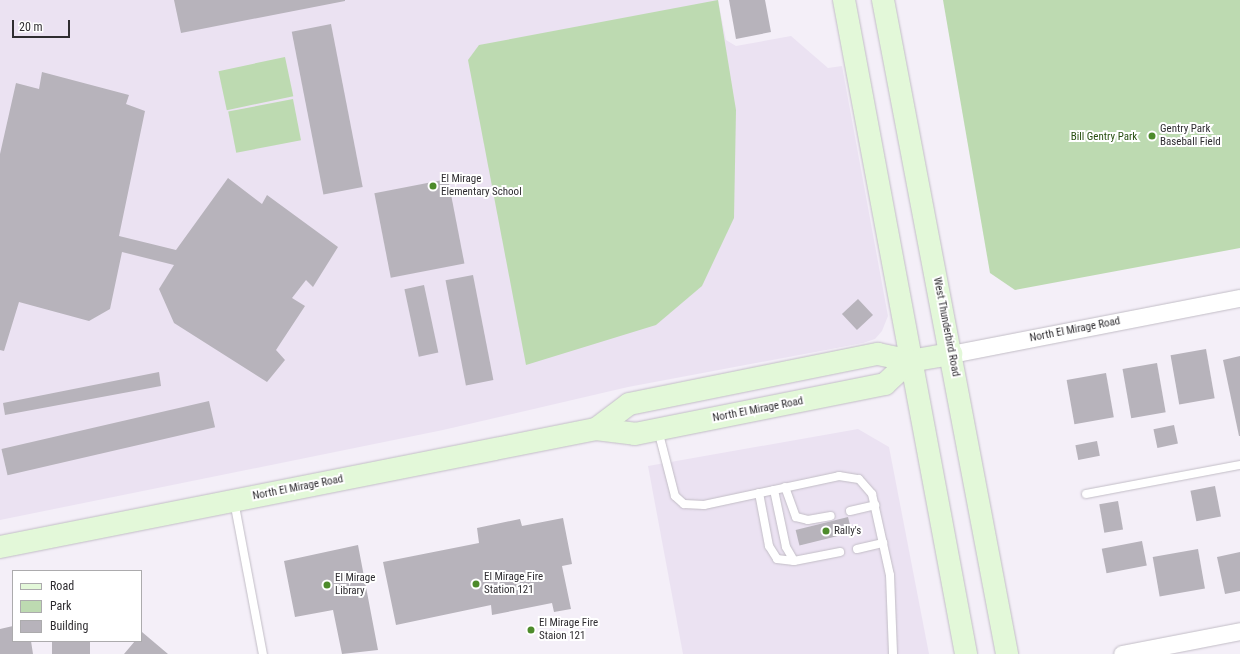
<!DOCTYPE html>
<style>
body{margin:0}
#map{position:relative;width:1240px;height:654px;overflow:hidden;background:#f4eff8;font-family:"Roboto Condensed",sans-serif}
div>[style]{position:absolute}
.built>*{inset:0;background:#ebe2f2}
.green>*{inset:0;background:#bddab1;transform-origin:0 0}
.building>*{inset:0;background:#b7b3bb;transform-origin:0 0}
.roads{filter:drop-shadow(0 0 1px #c2bdc6) drop-shadow(0 0 1px #c2bdc6)}
.lane>*{height:8px;margin:-4px;padding:0 4px;transform-origin:4px;border-radius:4px;background:#fff}
.street>*{height:17px;margin:-8.5px;padding:0 8.5px;transform-origin:8.5px;border-radius:8.5px;background:#fff}
.secondary>*{height:22px;margin:-11px;padding:0 11px;transform-origin:11px;border-radius:11px;background:#e3f8d9}
.dots>*{width:11px;height:11px;translate:-50% -50%;box-sizing:border-box;border:2px solid #fff;border-radius:50%}
span{translate:-50% -50%;white-space:nowrap;text-align:center;line-height:1.15;-webkit-text-stroke:4px #fff;paint-order:stroke}
.poi-label{font-size:11px;color:#2f2d31}
.left{translate:0 -50%;text-align:left}
.park-label{font-size:11px;color:#284f11}
.street-label{font-size:11px;color:#2f2d31}
.legend{position:absolute;left:12px;top:570px;width:130px;height:72px;box-sizing:border-box;background:#fff;border:1px solid #acabad;margin:0;padding:5px 7px;list-style:none;font-size:12px;color:#2f2d31}
.legend li{display:flex;align-items:center;gap:8px;height:20px}
.legend b{width:20px;border:1px solid #acabad}
.scale{position:absolute;left:12px;top:20px;width:58px;height:18px;box-sizing:border-box;border:2px solid #2f2d31;border-top:0;padding-left:5px;font-size:12px;line-height:14px;white-space:nowrap;color:#2f2d31;-webkit-text-stroke:3px #fff;paint-order:stroke}
</style>
<div id="map">
<div class="built">
<div style="clip-path:polygon(0 0,718px 0,726px 40px,736px 46px,791px 36px,828px 68px,842px 66px,888px 316px,882px 331px,875px 339px,863px 343px,628px 387px,443px 430px,0 520px)"></div>
<div style="clip-path:polygon(858px 429px,889px 447px,929px 654px,683px 654px,648px 466px)"></div>
</div>
<div class="green">
<div style="clip-path:polygon(718px 0,736px 110px,734px 218px,702px 286px,656px 325px,526px 365px,468px 60px,479px 45px)"></div>
<div style="clip-path:polygon(943px 0,1240px 0,1240px 248px,1015px 290px,990px 273px)"></div>
<div style="left:285px;top:57px;width:40px;height:68px;rotate:78deg"></div>
<div style="left:293px;top:99px;width:42px;height:66px;rotate:79deg"></div>
</div>
<div class="building">
<div style="clip-path:polygon(174px 0,345px 0,345px 1px,181px 33px)"></div>
<div style="clip-path:polygon(729px 0,765px 0,771px 32px,736px 39px)"></div>
<div style="left:331px;top:24px;width:166px;height:40px;rotate:79deg"></div>
<div style="clip-path:polygon(42px 72px,129px 95px,126px 104px,145px 111px,119px 236px,176px 250px,228px 178px,262px 204px,267px 195px,338px 247px,313px 287px,306px 280px,292px 298px,305px 306px,276px 350px,285px 360px,267px 382px,174px 323px,159px 289px,174px 265px,122px 252px,110px 309px,89px 321px,19px 302px,4px 351px,0 350px,0 154px,16px 83px,39px 89px)"></div>
<div style="left:448px;top:179px;width:86px;height:75px;rotate:79deg"></div>
<div style="left:473px;top:275px;width:107px;height:28px;rotate:79deg"></div>
<div style="left:424px;top:285px;width:69px;height:20px;rotate:78deg"></div>
<div style="left:858px;top:299px;width:22px;height:22px;rotate:47deg"></div>
<div style="left:1206px;top:349px;width:50px;height:36px;rotate:80deg"></div>
<div style="clip-path:polygon(1240px 356px,1240px 436px,1239px 436px,1223px 360px)"></div>
<div style="left:1157px;top:363px;width:50px;height:35px;rotate:80deg"></div>
<div style="clip-path:polygon(159px 372px,161px 386px,5px 415px,3px 403px)"></div>
<div style="left:1106px;top:373px;width:45px;height:40px;rotate:80deg"></div>
<div style="left:209px;top:401px;width:27px;height:213px;rotate:77deg"></div>
<div style="left:1174px;top:425px;width:19px;height:21px;rotate:78deg"></div>
<div style="left:1097px;top:441px;width:15px;height:22px;rotate:79deg"></div>
<div style="left:1215px;top:486px;width:31px;height:25px;rotate:79deg"></div>
<div style="left:1118px;top:501px;width:29px;height:19px;rotate:80deg"></div>
<div style="left:848px;top:517px;width:16px;height:54px;rotate:76deg"></div>
<div style="clip-path:polygon(563px 518px,572px 564px,562px 566px,571px 609px,554px 612px,552px 603px,492px 615px,491px 605px,396px 625px,383px 562px,479px 543px,477px 528px,520px 519px,522px 526px)"></div>
<div style="left:1142px;top:541px;width:25px;height:41px;rotate:79deg"></div>
<div style="clip-path:polygon(358px 545px,378px 650px,342px 654px,333px 610px,295px 617px,284px 561px)"></div>
<div style="left:1198px;top:549px;width:40px;height:46px;rotate:80deg"></div>
<div style="clip-path:polygon(1240px 552px,1240px 591px,1225px 594px,1217px 557px)"></div>
<div style="clip-path:polygon(13px 626px,13px 641px,31px 641px,33px 654px,0 654px,0 629px)"></div>
<div style="clip-path:polygon(142px 632px,168px 654px,124px 654px,135px 641px,141px 641px)"></div>
<div style="left:52px;top:641px;width:38px;height:13px"></div>
</div>
<div class="roads">
<div class="lane">
<div style="left:658px;top:430px;width:68px;rotate:75.6deg"></div>
<div style="left:675px;top:496px;width:12px;rotate:42deg"></div>
<div style="left:684px;top:504px;width:20px;rotate:3deg"></div>
<div style="left:704px;top:505px;width:138px;rotate:-12.1deg"></div>
<div style="left:839px;top:476px;width:20px;rotate:9deg"></div>
<div style="left:859px;top:479px;width:20px;rotate:49deg"></div>
<div style="left:872px;top:494px;width:83px;rotate:77.5deg"></div>
<div style="left:890px;top:575px;width:79px;rotate:87.8deg"></div>
<div style="left:785px;top:487px;width:32px;rotate:70deg"></div>
<div style="left:796px;top:517px;width:12px;rotate:14deg"></div>
<div style="left:808px;top:520px;width:23px;rotate:-10deg"></div>
<div style="left:774px;top:490px;width:58px;rotate:78.1deg"></div>
<div style="left:786px;top:547px;width:16px;rotate:60deg"></div>
<div style="left:759px;top:493px;width:54px;rotate:79.3deg"></div>
<div style="left:769px;top:546px;width:15px;rotate:58deg"></div>
<div style="left:777px;top:559px;width:17px;rotate:7deg"></div>
<div style="left:794px;top:561px;width:47px;rotate:-11.1deg"></div>
<div style="left:1086px;top:494px;width:157px;rotate:-10.7deg"></div>
<div style="left:234px;top:501px;width:156px;rotate:79.3deg"></div>
<div style="left:850px;top:511px;width:26px;rotate:-13deg"></div>
<div style="left:857px;top:549px;width:27px;rotate:-13deg"></div>
</div>
<div class="street">
<div style="left:951px;top:354px;width:294px;rotate:-11deg"></div>
<div style="left:1122px;top:654px;width:120px;rotate:-11deg"></div>
</div>
<div class="secondary">
<div style="left:844px;top:0;width:665px;rotate:79.43deg"></div>
<div style="left:883px;top:0;width:666px;rotate:79.26deg"></div>
<div style="left:596px;top:429px;width:41px;rotate:-37.1deg"></div>
<div style="left:629px;top:404px;width:254px;rotate:-11.4deg"></div>
<div style="left:878px;top:354px;width:33px;rotate:12deg"></div>
<div style="left:910px;top:361px;width:42px;rotate:-9.7deg"></div>
<div style="left:0;top:547px;width:608px;rotate:-11.2deg"></div>
<div style="left:596px;top:429px;width:39px;rotate:7deg"></div>
<div style="left:635px;top:434px;width:255px;rotate:-11.3deg"></div>
<div style="left:885px;top:384px;width:34px;rotate:-43deg"></div>
</div>
</div>
<div class="dots">
<div style="left:1152px;top:136px;background:#4d8b2b"></div>
<div style="left:433px;top:186px;background:#4d8b2b"></div>
<div style="left:826px;top:531px;background:#4d8b2b"></div>
<div style="left:476px;top:584px;background:#4d8b2b"></div>
<div style="left:327px;top:585px;background:#4d8b2b"></div>
<div style="left:531px;top:630px;background:#4d8b2b"></div>
</div>
<div class="poi-label">
<span class="left" style="left:1160px;top:136px">Gentry Park<br>Baseball Field</span>
<span class="left" style="left:441px;top:186px">El Mirage<br>Elementary School</span>
<span class="left" style="left:834px;top:531px">Rally's</span>
<span class="left" style="left:484px;top:584px">El Mirage Fire<br>Station 121</span>
<span class="left" style="left:335px;top:585px">El Mirage<br>Library</span>
<span class="left" style="left:539px;top:630px">El Mirage Fire<br>Staion 121</span>
</div>
<div class="park-label">
<span style="left:1104px;top:137px">Bill Gentry Park</span>
</div>
<div class="street-label">
<span style="left:946px;top:327px;rotate:79deg">West Thunderbird Road</span>
<span style="left:1075px;top:330px;rotate:-11deg">North El Mirage Road</span>
<span style="left:758px;top:410px;rotate:-11deg">North El Mirage Road</span>
<span style="left:298px;top:488px;rotate:-11deg">North El Mirage Road</span>
</div>
<ul class="legend">
<li><b style="height:5px;background:#e3f8d9"></b>Road</li>
<li><b style="height:11px;background:#bddab1"></b>Park</li>
<li><b style="height:11px;background:#b7b3bb"></b>Building</li>
</ul>
<div class="scale">20 m</div>
</div>
